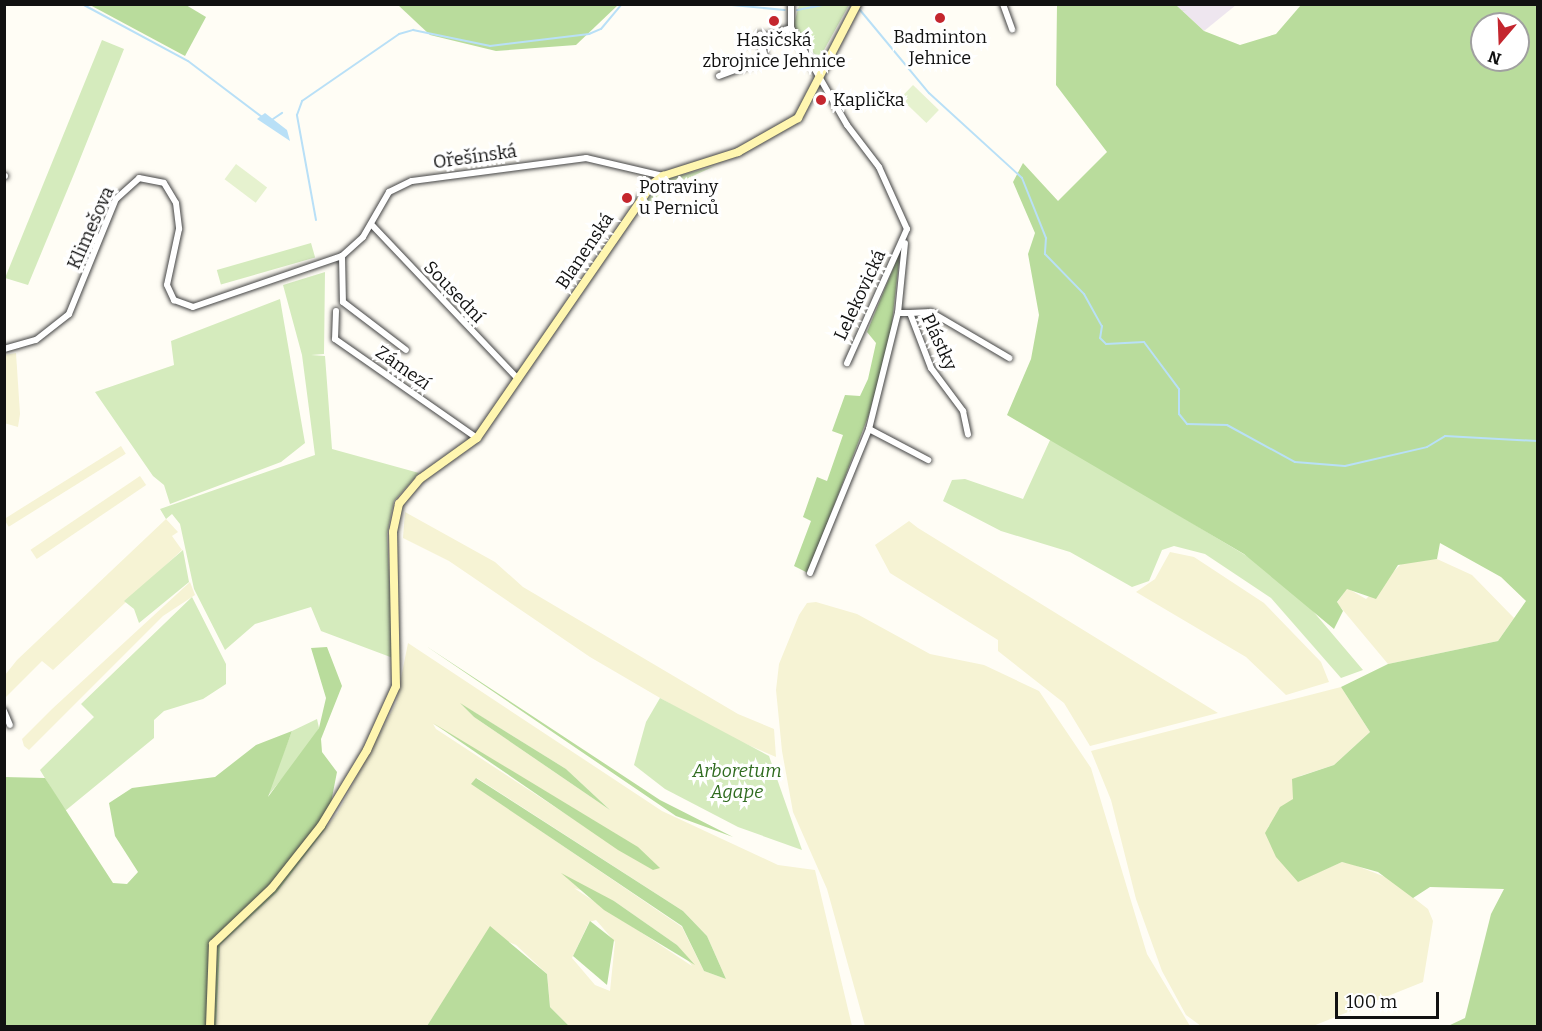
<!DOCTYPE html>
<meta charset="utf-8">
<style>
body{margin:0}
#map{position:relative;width:1542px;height:1031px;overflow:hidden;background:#fffdf5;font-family:Bitter,serif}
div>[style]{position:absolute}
.industrial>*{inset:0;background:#eee6ef}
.farmland>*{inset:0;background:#f6f3d4;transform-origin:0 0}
.green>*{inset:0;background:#d5ebbd;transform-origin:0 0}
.forest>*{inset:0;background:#b9dc9c}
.pitch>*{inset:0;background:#e6f2cf;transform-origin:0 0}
.water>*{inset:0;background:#b9e0f7}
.stream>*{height:2px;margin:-1px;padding:0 1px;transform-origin:1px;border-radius:1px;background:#b9e0f7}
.roads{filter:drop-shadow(0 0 2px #444) drop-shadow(0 0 2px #444)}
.street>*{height:6px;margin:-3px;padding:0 3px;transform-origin:3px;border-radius:3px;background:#fff}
.secondary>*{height:8px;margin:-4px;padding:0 4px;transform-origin:4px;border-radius:4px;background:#fff6b0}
.dots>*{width:16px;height:16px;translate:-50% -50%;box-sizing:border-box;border:3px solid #fff;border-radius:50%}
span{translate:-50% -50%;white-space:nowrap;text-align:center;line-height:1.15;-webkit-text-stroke:6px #fff;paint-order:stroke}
.poi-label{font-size:18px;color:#111}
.left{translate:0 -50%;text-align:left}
.street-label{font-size:18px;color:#111}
.park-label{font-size:18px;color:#2f6b1f;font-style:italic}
.frame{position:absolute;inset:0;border:6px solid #111;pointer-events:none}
.north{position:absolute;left:1470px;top:12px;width:60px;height:60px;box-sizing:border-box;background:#fff;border:2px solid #a0a0a0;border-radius:50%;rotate:199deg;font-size:16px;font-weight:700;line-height:24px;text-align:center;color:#111}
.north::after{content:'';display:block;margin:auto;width:21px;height:27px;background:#c4262e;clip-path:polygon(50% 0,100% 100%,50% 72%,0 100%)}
.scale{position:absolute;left:1335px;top:992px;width:104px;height:27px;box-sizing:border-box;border:3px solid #111;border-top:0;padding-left:8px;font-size:18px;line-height:21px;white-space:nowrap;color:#111;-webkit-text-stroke:4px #fff;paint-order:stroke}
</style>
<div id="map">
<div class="industrial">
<div style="clip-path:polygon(1176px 5px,1236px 5px,1204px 31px)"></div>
</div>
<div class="farmland">
<div style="clip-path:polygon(16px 353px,20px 414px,18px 427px,4px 423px,5px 355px)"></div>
<div style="left:121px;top:446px;width:9px;height:138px;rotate:58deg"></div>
<div style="left:140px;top:476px;width:11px;height:132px;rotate:56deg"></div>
<div style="clip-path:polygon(405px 512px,495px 562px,523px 587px,738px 714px,774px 729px,776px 757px,720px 733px,590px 657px,449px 561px,403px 538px)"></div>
<div style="clip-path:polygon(166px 519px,178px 532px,172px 536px,182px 550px,53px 670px,42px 661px,6px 697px,5px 675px,17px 660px)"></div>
<div style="clip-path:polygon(909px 521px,918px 528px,1218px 713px,1090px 746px,1064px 703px,998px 651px,998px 640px,890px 573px,875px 545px)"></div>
<div style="clip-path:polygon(1170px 552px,1194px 557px,1264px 603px,1321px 662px,1329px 682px,1286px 695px,1246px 657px,1136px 592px,1155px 579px)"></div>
<div style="clip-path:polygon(1437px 559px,1472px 575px,1514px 618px,1498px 641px,1388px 664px,1337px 603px,1347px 588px,1366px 599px,1402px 563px)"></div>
<div style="clip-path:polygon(190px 582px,195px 595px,163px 616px,29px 750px,24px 746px,22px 739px,52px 709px)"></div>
<div style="clip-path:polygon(816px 602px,857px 614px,930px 654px,984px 665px,1039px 691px,1091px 768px,1147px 954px,1190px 1026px,865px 1026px,827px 889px,793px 812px,782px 751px,776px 690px,779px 664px,799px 615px,807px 603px)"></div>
<div style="clip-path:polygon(evenodd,408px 643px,662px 811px,778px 865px,815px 870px,852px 1026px,569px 1026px,550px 1007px,547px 974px,516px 945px,487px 933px,427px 1026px,216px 1026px,220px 945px,277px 891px,338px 812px,396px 703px,408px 643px,461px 704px,566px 769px,610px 810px,474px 717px,461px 704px,408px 643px,433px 724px,626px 841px,633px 858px,436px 729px,433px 724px,408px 643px,477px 778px,683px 911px,707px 936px,726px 979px,704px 971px,682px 927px,472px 784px,477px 778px,408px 643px,574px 888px,614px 901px,677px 945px,692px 966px,574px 888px,408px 643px,596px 920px,615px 942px,610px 991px,595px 985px,572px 958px,589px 922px,596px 920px)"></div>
<div style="clip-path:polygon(1341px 687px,1370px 732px,1334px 765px,1300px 776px,1293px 799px,1268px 827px,1305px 878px,1342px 862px,1352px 864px,1388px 878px,1428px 909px,1433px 921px,1423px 982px,1313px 1026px,1201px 1026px,1186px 1015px,1162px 971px,1136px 899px,1111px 800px,1091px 751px)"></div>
</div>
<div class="green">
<div style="clip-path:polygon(799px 5px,849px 5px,819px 59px,798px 35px,794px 24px)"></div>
<div style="clip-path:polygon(102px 40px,124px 49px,74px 174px,28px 285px,5px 278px)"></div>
<div style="clip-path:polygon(715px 166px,664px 189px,648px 207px,644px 203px,668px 179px)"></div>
<div style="left:311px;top:243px;width:15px;height:98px;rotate:74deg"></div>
<div style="clip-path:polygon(325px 272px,324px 354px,311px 355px,325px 356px,332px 449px,419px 473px,394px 501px,387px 534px,393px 658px,321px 631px,311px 607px,255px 624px,225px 650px,194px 589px,180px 524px,172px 514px,166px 519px,160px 509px,315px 455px,302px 355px,283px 285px)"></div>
<div style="clip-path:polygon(280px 299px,305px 443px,281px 462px,170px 504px,164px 485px,153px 476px,95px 392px,174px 365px,171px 341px)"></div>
<div style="clip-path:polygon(1051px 438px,1255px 561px,1301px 597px,1363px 670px,1341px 678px,1271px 598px,1205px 554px,1174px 546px,1162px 550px,1149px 581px,1132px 587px,1070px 552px,1001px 531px,943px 501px,952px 480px,965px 479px,1023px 499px)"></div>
<div style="clip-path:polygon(183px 550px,189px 582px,139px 623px,134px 609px,124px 601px)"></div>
<div style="clip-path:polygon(192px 597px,226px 664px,226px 684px,203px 699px,164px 711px,154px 720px,154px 738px,65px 811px,40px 770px,94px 717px,81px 704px)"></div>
<div style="clip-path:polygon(660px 698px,769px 756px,802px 850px,738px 827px,665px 789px,634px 765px,646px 722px)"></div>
<div style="clip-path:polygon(317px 719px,319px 728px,305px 751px,266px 798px,292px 731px)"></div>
</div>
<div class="forest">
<div style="clip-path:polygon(90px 5px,186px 5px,206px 17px,185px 56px)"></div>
<div style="clip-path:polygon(398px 5px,618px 5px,576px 45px,496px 51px,430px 35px)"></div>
<div style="clip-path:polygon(evenodd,1057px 5px,1176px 5px,1204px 31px,1240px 45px,1276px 34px,1301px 5px,1537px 5px,1537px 1026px,1448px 1026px,1465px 1018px,1491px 914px,1504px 889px,1430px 887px,1413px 898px,1378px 872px,1342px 862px,1298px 882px,1276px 857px,1265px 833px,1280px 807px,1293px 799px,1292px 779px,1334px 765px,1370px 732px,1341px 687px,1388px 664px,1498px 641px,1526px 601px,1501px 577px,1440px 543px,1437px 559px,1398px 565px,1376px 599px,1347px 589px,1337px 602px,1343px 611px,1334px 629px,1244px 554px,1007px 415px,1031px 359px,1039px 315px,1028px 254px,1035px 233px,1013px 182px,1023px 163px,1058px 201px,1107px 152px,1056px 85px,1057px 5px,1482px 24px,1518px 24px,1518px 60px,1482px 60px,1482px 24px)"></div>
<div style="clip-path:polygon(900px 252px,890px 341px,868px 417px,808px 573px,794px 566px,811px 521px,803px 517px,817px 477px,827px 481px,843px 435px,832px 431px,845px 395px,860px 396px,868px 379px,876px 343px,867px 332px)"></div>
<div style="clip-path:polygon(426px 646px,660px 800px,733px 837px,676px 816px)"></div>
<div style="clip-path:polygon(327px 647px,342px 686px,321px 739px,322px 752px,337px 772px,326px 828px,277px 892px,220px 945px,216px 1026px,5px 1026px,4px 777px,45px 778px,113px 883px,127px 884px,138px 872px,115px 836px,109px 803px,132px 788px,215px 777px,256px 745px,292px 731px,268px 797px,319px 728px,326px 698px,311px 648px)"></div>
<div style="clip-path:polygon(460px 703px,566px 769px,610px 810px,474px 717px)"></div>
<div style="clip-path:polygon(433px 723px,638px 847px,660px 868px,653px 870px,618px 850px)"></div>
<div style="clip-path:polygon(476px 778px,683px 911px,707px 936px,726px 979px,704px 971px,682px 926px,471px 784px)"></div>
<div style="clip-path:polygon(561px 873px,614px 901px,677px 945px,695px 965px,604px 910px)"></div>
<div style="clip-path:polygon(590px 921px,614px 940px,607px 985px,573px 956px)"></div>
<div style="clip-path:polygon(490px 926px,547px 974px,550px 1007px,569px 1026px,427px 1026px)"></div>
</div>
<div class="pitch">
<div style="left:913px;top:85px;width:36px;height:18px;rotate:44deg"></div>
<div style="left:236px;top:164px;width:39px;height:19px;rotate:37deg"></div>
</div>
<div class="water">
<div style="clip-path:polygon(265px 113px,287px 130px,290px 141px,257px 119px)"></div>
</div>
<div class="stream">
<div style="left:82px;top:4px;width:120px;rotate:28.3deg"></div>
<div style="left:188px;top:61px;width:93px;rotate:37.1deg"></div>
<div style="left:721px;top:4px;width:64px;rotate:5.4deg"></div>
<div style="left:797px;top:10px;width:33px;rotate:-11deg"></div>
<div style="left:860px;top:10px;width:108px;rotate:50.3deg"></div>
<div style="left:929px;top:93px;width:126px;rotate:42.4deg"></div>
<div style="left:1022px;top:178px;width:65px;rotate:68.2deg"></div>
<div style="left:1046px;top:238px;width:16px;rotate:94deg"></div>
<div style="left:1045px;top:254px;width:56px;rotate:45.7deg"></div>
<div style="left:1084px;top:294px;width:37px;rotate:61deg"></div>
<div style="left:1102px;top:326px;width:12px;rotate:99deg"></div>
<div style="left:1100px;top:338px;width:8px;rotate:45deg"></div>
<div style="left:1106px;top:344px;width:38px;rotate:-3deg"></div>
<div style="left:1144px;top:342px;width:59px;rotate:53.3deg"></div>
<div style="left:1179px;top:389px;width:25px;rotate:90deg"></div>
<div style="left:1179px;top:414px;width:13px;rotate:51deg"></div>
<div style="left:1187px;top:424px;width:40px;rotate:1.4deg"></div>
<div style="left:1227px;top:425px;width:77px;rotate:28.6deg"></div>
<div style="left:1295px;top:462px;width:50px;rotate:4.6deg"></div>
<div style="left:1345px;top:466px;width:84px;rotate:-13deg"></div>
<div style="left:1427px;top:447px;width:21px;rotate:-31deg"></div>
<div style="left:1445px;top:436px;width:93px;rotate:3.1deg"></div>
<div style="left:273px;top:119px;width:11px;rotate:-34deg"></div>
<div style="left:316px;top:220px;width:107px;rotate:-100.3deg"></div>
<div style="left:297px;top:115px;width:15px;rotate:-70deg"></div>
<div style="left:302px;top:101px;width:118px;rotate:-34.6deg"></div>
<div style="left:399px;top:34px;width:15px;rotate:-16deg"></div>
<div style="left:413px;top:30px;width:79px;rotate:11.7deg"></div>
<div style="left:490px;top:46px;width:100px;rotate:-6.9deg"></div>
<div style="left:589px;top:34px;width:13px;rotate:-23deg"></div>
<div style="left:601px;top:29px;width:33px;rotate:-50deg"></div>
</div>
<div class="roads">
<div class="street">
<div style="left:791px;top:4px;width:24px;rotate:90deg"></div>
<div style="left:791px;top:28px;width:112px;rotate:60deg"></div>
<div style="left:847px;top:125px;width:53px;rotate:52.7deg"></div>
<div style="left:879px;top:167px;width:68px;rotate:65.7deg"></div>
<div style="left:907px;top:229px;width:147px;rotate:114.1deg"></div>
<div style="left:1003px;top:4px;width:27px;rotate:70deg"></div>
<div style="left:743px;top:44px;width:51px;rotate:-18.4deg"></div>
<div style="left:719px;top:76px;width:49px;rotate:-20.3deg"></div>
<div style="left:765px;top:59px;width:25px;rotate:-101deg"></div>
<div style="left:4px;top:176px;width:1px"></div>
<div style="left:371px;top:224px;width:214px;rotate:46.5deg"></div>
<div style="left:342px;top:256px;width:46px;rotate:88.8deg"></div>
<div style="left:343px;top:302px;width:79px;rotate:37.3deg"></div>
<div style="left:336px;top:311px;width:28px;rotate:92deg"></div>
<div style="left:335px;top:339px;width:173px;rotate:34.9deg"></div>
<div style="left:898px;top:313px;width:70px;rotate:-84.3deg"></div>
<div style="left:910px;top:313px;width:21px;rotate:-3deg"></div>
<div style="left:931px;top:312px;width:91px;rotate:30.5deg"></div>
<div style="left:4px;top:349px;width:33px;rotate:-16deg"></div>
<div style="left:36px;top:340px;width:42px;rotate:-38.2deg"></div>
<div style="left:69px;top:314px;width:124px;rotate:-67.8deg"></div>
<div style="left:116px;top:199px;width:31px;rotate:-42deg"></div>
<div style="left:139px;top:178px;width:25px;rotate:11deg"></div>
<div style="left:164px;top:183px;width:23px;rotate:59deg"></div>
<div style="left:176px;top:203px;width:26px;rotate:83deg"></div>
<div style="left:179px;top:229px;width:57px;rotate:102.1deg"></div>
<div style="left:167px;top:285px;width:17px;rotate:65deg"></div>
<div style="left:174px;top:300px;width:20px;rotate:20deg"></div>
<div style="left:193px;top:307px;width:157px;rotate:-18.9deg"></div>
<div style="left:342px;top:256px;width:28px;rotate:-42deg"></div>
<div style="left:363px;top:237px;width:52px;rotate:-60deg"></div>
<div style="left:389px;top:192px;width:25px;rotate:-26deg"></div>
<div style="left:412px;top:181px;width:176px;rotate:-7.5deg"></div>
<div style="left:586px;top:158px;width:79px;rotate:13.2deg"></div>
<div style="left:869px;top:429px;width:67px;rotate:27.7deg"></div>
<div style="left:810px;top:573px;width:156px;rotate:-67.7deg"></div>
<div style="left:869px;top:429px;width:120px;rotate:-76deg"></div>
<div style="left:898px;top:313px;width:12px"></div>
<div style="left:910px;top:313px;width:59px;rotate:69.1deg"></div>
<div style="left:931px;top:368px;width:54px;rotate:53.3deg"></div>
<div style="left:963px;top:411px;width:24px;rotate:78deg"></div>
<div style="left:4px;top:711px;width:15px;rotate:67deg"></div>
</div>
<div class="secondary">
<div style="left:210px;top:1026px;width:82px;rotate:-87.9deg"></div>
<div style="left:213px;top:944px;width:81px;rotate:-43.5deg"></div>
<div style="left:272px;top:888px;width:79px;rotate:-51.7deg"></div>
<div style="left:321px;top:826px;width:89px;rotate:-58.8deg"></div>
<div style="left:367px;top:750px;width:70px;rotate:-65.6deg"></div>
<div style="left:396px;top:686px;width:154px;rotate:-91.1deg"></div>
<div style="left:393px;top:532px;width:29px;rotate:-78deg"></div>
<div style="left:399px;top:504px;width:33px;rotate:-50deg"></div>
<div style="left:420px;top:479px;width:70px;rotate:-35.7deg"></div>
<div style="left:477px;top:438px;width:308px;rotate:-55.4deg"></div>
<div style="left:652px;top:184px;width:14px;rotate:-36deg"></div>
<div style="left:663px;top:176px;width:79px;rotate:-17.7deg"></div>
<div style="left:738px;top:152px;width:69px;rotate:-29.5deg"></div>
<div style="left:798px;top:118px;width:128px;rotate:-62.6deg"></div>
</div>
</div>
<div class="dots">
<div style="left:940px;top:18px;background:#c4262e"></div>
<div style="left:774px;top:21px;background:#c4262e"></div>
<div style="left:821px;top:100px;background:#c4262e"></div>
<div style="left:627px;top:198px;background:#c4262e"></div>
</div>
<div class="poi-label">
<span style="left:940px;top:48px">Badminton<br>Jehnice</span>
<span style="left:774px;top:51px">Hasičská<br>zbrojnice Jehnice</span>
<span class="left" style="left:833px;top:100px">Kaplička</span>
<span class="left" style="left:639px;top:198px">Potraviny<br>u Perniců</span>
</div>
<div class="street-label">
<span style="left:475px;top:157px;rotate:-8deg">Ořešínská</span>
<span style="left:91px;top:228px;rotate:-66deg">Klimešova</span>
<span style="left:585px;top:251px;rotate:-56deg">Blanenská</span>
<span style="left:454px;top:292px;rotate:46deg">Sousední</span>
<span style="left:860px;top:295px;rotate:-65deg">Lelekovická</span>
<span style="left:939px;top:342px;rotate:65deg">Plástky</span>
<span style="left:403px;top:368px;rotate:35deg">Zámezí</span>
</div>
<div class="park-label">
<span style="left:737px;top:782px">Arboretum<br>Agape</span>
</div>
<div class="frame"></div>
<div class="north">N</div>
<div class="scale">100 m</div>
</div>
